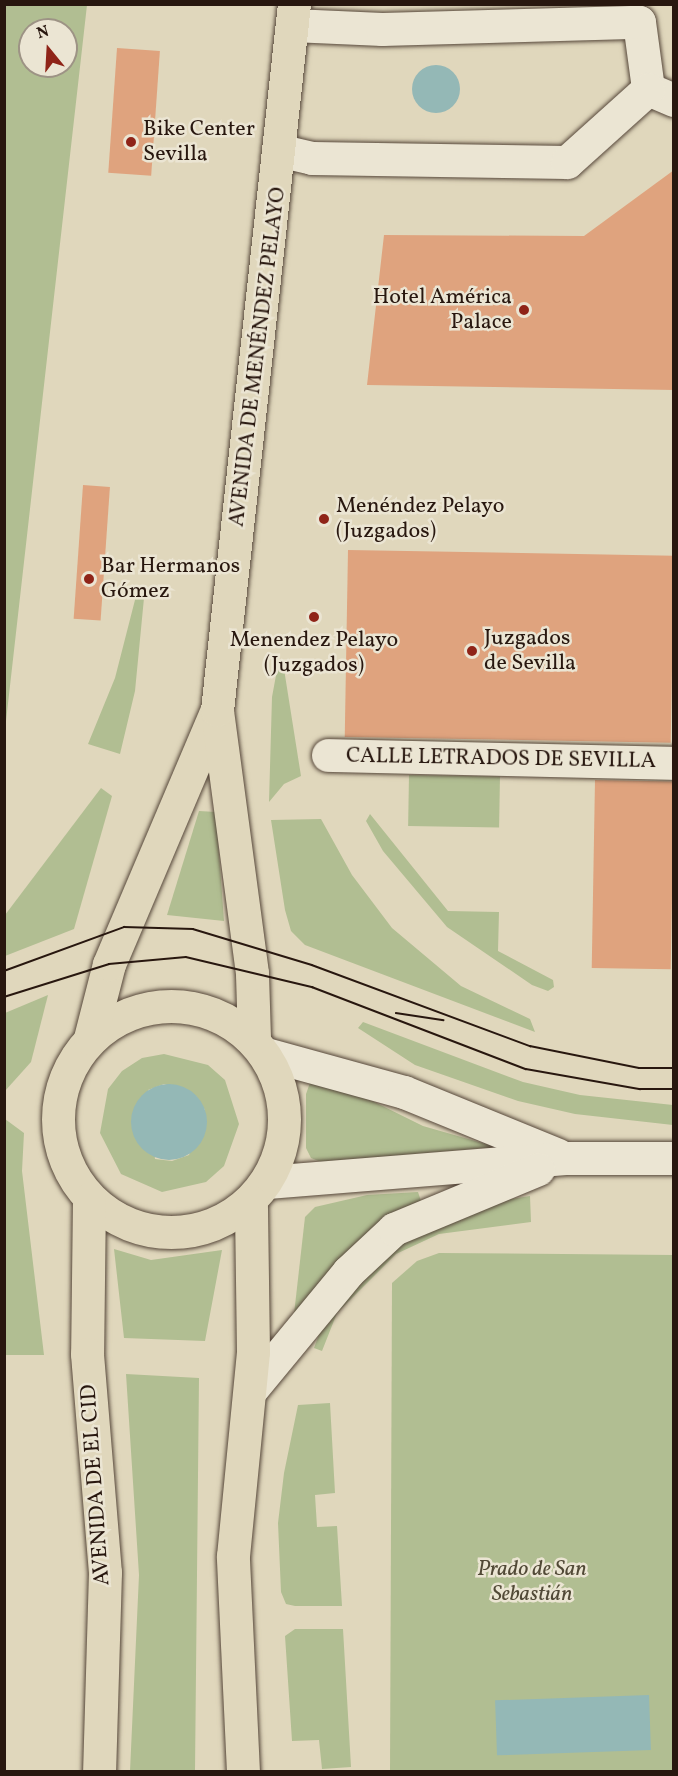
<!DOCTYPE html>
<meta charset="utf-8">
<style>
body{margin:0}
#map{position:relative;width:678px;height:1776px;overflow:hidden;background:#e0d7bc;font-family:Vollkorn,serif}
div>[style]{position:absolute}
.green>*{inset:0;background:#b1be92;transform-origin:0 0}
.water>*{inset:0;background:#94b8b6;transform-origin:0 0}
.round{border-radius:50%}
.building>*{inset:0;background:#dfa37e;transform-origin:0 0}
.roads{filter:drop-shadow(0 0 2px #56473a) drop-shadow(0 0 2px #56473a)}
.street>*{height:33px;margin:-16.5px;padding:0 16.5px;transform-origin:16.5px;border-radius:16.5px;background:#ebe5d3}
.secondary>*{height:33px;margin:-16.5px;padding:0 16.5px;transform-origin:16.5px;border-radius:16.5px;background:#ebe5d3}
.primary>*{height:33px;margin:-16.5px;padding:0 16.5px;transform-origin:16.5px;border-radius:16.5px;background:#e0d7bc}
.primary>.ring{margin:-16.5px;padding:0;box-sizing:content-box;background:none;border:33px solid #e0d7bc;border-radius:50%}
.tram>*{height:1.5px;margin:-0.75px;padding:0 0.75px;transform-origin:0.75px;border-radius:0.75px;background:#28170f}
.dots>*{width:16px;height:16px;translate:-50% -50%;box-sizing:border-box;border:3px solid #ebe5d3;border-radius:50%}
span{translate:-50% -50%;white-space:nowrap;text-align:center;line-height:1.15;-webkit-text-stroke:5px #ebe5d3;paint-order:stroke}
.poi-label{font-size:22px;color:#28170f}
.left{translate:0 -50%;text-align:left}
.right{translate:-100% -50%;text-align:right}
.street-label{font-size:22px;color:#28170f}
.park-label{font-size:22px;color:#514936;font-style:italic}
.frame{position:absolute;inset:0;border:6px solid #28170f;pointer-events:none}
.north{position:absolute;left:18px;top:18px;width:60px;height:60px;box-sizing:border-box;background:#ebe5d3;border:2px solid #9d9385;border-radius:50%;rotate:342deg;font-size:16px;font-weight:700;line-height:24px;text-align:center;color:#28170f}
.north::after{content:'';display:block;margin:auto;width:21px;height:27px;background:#8f2418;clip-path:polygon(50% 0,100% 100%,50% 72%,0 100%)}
</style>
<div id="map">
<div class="green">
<div style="clip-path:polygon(evenodd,5px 4px,87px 5px,5px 730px,4px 5px,5px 4px,30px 30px,66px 30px,66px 66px,30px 66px,30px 30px)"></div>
<div style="clip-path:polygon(136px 596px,144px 598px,135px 691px,120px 754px,88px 744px,115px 678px)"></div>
<div style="clip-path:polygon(284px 669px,301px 776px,284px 784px,269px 802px,272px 697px,277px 670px)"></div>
<div style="left:409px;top:775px;width:91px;height:51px;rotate:1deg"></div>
<div style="clip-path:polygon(101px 788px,112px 796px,74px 929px,5px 956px,5px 915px)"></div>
<div style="clip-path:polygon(199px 811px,216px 812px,224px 921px,167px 915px)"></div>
<div style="clip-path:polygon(370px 814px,448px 911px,499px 912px,498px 951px,553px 980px,554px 987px,548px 991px,532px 985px,447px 927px,383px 851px,366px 821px)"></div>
<div style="clip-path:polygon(321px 819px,352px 875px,392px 928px,461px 986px,530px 1019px,535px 1032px,305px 945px,291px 931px,285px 910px,271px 820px)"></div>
<div style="clip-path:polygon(48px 995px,31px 1062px,5px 1091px,5px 1013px)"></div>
<div style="clip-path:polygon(363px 1022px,523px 1082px,580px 1095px,673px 1105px,673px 1125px,575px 1114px,518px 1101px,415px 1065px,358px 1028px)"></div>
<div style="clip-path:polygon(evenodd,164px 1054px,208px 1065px,225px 1080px,239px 1124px,224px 1166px,206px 1182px,162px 1192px,121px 1174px,100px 1133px,108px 1089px,122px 1071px,142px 1058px,164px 1054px,164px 1084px,196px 1096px,205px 1110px,189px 1155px,172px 1161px,155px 1159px,148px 1090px,164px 1084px)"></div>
<div style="clip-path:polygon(326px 1078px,423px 1126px,496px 1147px,321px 1162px,311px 1158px,306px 1148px,306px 1094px,311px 1080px)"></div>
<div style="clip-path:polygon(5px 1119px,24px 1133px,22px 1171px,44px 1355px,5px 1355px)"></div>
<div style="clip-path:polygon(418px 1192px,421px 1201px,293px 1323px,305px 1217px,315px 1207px,367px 1195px)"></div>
<div style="clip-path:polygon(530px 1196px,531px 1222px,439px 1234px,396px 1254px,337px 1313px,322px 1351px,314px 1348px,325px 1318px,401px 1239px,487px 1203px)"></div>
<div style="clip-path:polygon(114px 1249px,151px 1260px,222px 1250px,205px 1341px,124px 1338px)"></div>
<div style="clip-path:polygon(439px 1253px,673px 1255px,673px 1771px,390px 1772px,392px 1283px,417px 1261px)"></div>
<div style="clip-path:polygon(126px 1374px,199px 1378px,195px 1771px,130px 1771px,139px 1575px)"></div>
<div style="clip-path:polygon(330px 1403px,335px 1493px,315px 1495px,317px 1527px,337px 1526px,342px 1606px,295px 1606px,286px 1604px,281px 1592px,278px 1523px,284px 1473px,298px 1405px)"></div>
<div style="clip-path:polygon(295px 1629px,343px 1629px,351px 1767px,322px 1769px,319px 1740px,292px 1741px,285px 1636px)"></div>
</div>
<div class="water">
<div class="round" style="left:412px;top:65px;width:48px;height:48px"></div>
<div class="round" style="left:131px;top:1084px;width:76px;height:76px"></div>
<div style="left:649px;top:1695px;width:55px;height:154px;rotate:88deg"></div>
</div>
<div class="building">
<div style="left:117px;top:48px;width:43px;height:125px;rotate:4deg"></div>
<div style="clip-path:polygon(674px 170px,674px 390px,367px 385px,384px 235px,584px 236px)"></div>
<div style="left:83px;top:485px;width:27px;height:134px;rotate:4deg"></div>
<div style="left:348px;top:550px;width:326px;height:187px;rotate:1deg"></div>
<div style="left:595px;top:780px;width:79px;height:188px;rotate:1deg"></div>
</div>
<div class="roads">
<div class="street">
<div style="left:328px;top:755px;width:346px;rotate:1.3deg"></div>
</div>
<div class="secondary">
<div style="left:639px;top:22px;width:68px;rotate:82.3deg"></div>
<div style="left:292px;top:25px;width:90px;rotate:2.5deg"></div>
<div style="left:382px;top:29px;width:257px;rotate:-1.6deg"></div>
<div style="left:648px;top:89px;width:28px;rotate:23deg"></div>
<div style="left:282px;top:151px;width:31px;rotate:13deg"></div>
<div style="left:312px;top:158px;width:255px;rotate:0.9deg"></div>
<div style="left:567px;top:162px;width:109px;rotate:-42deg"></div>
<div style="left:266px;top:1054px;width:143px;rotate:15.4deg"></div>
<div style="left:404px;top:1092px;width:166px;rotate:22.2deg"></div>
<div style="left:267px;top:1182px;width:299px;rotate:-4.6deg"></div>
<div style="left:565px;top:1158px;width:109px"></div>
<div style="left:250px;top:1391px;width:154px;rotate:-50.5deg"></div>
<div style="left:348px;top:1272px;width:63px;rotate:-43.1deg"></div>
<div style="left:394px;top:1229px;width:156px;rotate:-22.6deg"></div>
</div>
<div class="primary">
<div class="ring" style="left:58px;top:1006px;width:193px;height:193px"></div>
<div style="left:90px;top:1038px;width:76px;rotate:-75.6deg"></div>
<div style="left:109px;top:964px;width:276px;rotate:-67deg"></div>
<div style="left:254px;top:1038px;width:65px;rotate:-91.8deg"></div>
<div style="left:252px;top:973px;width:265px;rotate:-97.6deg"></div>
<div style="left:217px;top:710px;width:710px;rotate:-83.78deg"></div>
<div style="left:89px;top:1199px;width:155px;rotate:90.7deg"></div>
<div style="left:87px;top:1354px;width:219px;rotate:85.3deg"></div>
<div style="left:105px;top:1572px;width:200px;rotate:91.7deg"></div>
<div style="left:243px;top:1772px;width:216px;rotate:-92.7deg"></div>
<div style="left:233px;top:1556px;width:205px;rotate:-84.4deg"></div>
<div style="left:253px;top:1352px;width:150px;rotate:-90.8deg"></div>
</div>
</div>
<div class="tram">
<div style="left:4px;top:971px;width:128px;rotate:-20.1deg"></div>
<div style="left:124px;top:927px;width:69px;rotate:1.7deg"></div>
<div style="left:193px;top:929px;width:124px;rotate:16.8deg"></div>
<div style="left:312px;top:965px;width:233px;rotate:20.4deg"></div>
<div style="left:530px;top:1046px;width:111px;rotate:11.4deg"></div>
<div style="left:639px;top:1068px;width:35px"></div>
<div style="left:4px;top:997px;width:110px;rotate:-17.4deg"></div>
<div style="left:109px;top:964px;width:77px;rotate:-5.2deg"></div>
<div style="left:186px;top:957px;width:130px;rotate:13.4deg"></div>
<div style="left:312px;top:987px;width:229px;rotate:21deg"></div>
<div style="left:526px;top:1069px;width:116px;rotate:10deg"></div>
<div style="left:640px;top:1089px;width:34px"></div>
<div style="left:396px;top:1013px;width:48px;rotate:8.5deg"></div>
</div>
<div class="dots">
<div style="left:131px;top:142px;background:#8f2418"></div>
<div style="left:524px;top:310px;background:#8f2418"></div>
<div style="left:324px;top:519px;background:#8f2418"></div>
<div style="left:89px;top:579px;background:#8f2418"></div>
<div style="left:314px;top:617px;background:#8f2418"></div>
<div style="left:472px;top:651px;background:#8f2418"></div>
</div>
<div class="poi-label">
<span class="left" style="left:143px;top:142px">Bike Center<br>Sevilla</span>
<span class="right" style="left:512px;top:310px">Hotel América<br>Palace</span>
<span class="left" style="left:336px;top:519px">Menéndez Pelayo<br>(Juzgados)</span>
<span class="left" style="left:101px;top:579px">Bar Hermanos<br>Gómez</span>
<span class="left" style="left:484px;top:651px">Juzgados<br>de Sevilla</span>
<span style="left:314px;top:653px">Menendez Pelayo<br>(Juzgados)</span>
</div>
<div class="street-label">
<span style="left:258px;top:357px;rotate:-83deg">AVENIDA DE MENÉNDEZ PELAYO</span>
<span style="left:501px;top:759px;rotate:1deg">CALLE LETRADOS DE SEVILLA</span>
<span style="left:96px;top:1485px;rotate:-94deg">AVENIDA DE EL CID</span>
</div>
<div class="park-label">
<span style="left:532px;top:1582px">Prado de San<br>Sebastián</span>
</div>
<div class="frame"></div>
<div class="north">N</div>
</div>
